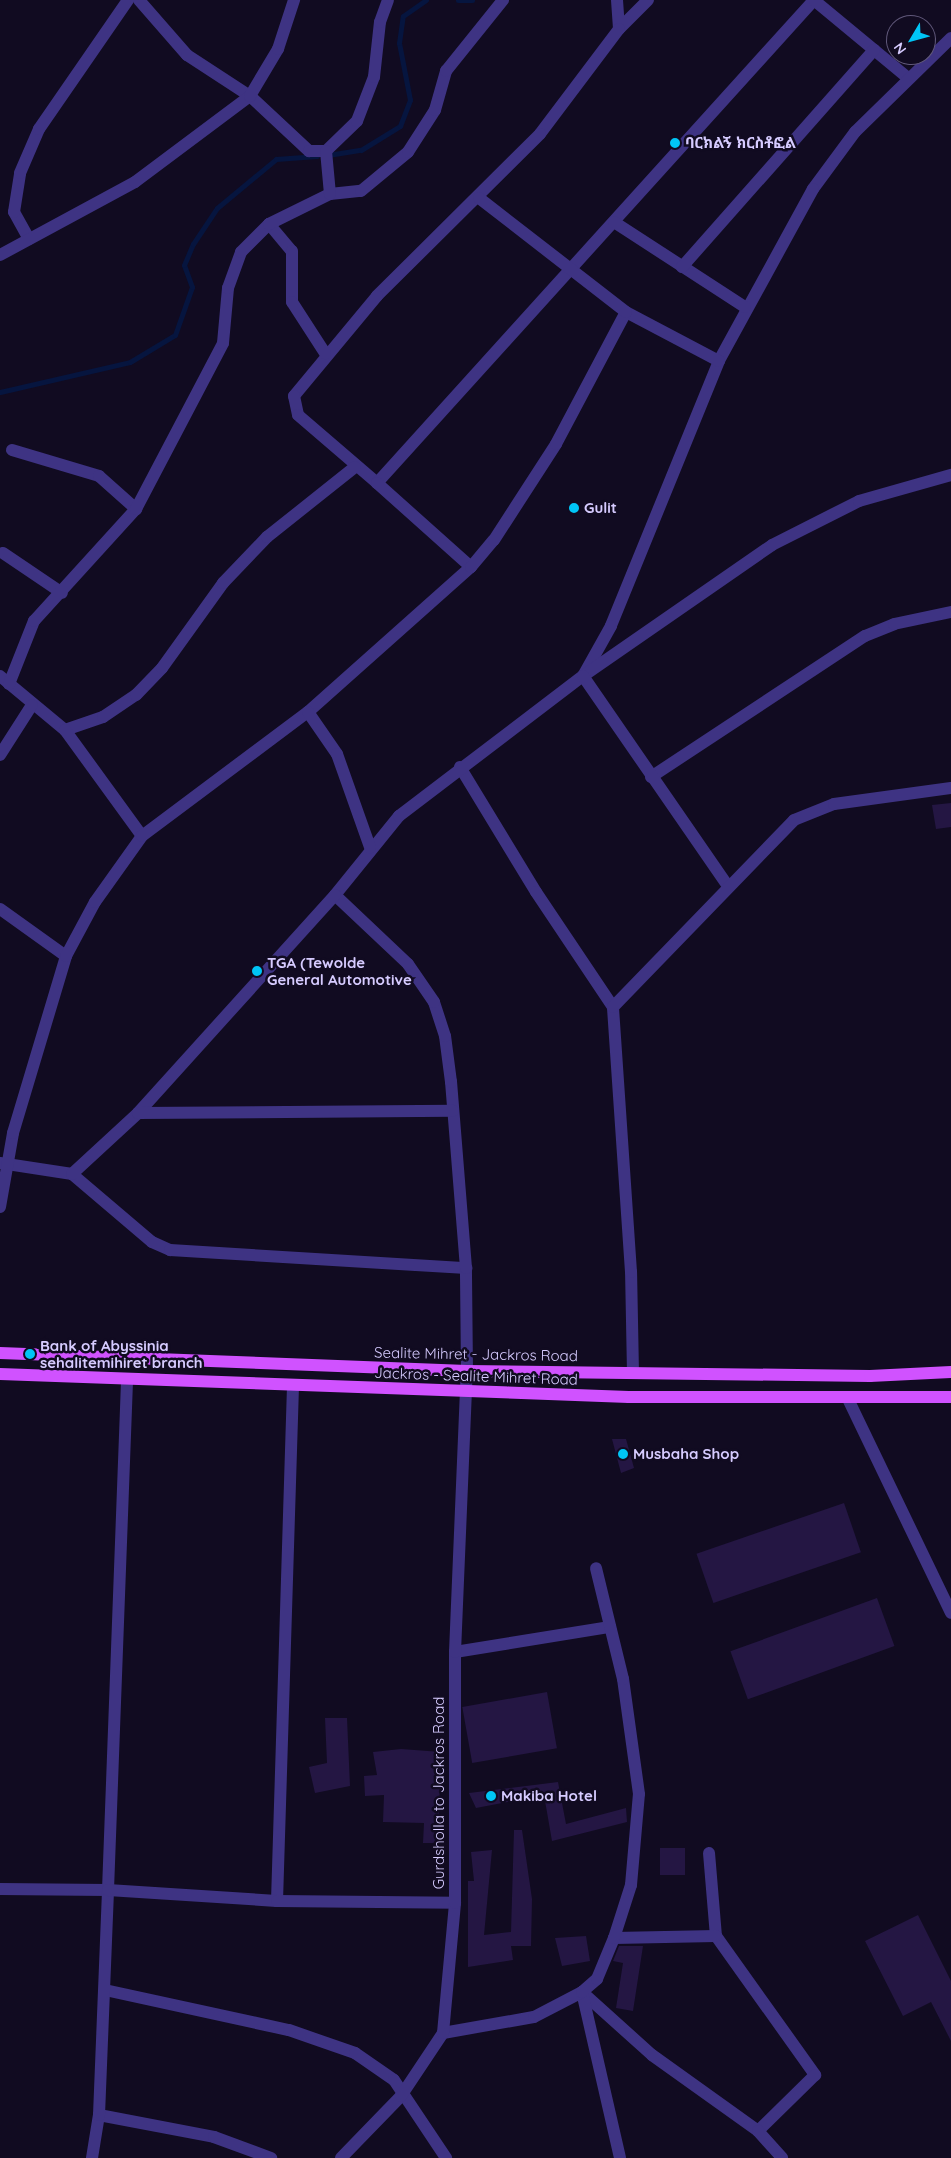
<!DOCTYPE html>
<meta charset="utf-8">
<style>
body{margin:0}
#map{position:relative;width:951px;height:2158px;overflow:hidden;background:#110b21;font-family:Quicksand,"Noto Sans Ethiopic",sans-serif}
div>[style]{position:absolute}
.stream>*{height:5px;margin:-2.5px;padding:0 2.5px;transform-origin:2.5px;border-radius:2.5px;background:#06153f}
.building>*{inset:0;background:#241643;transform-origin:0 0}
.minor>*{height:12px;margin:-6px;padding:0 6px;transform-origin:6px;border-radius:6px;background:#3e3383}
.primary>*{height:12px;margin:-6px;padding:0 6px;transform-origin:6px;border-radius:6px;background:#d052ff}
.dots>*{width:14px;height:14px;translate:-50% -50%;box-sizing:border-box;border:2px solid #110b21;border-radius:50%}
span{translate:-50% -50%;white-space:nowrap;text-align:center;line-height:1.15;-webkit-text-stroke:5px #110b21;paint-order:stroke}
.poi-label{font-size:15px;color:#d6cbff;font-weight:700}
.left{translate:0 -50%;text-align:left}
.street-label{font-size:15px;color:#d6cbff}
.north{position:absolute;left:886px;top:15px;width:50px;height:50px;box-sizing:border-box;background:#110b21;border:1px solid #60587a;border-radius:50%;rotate:233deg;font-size:14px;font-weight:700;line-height:20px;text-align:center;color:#d6cbff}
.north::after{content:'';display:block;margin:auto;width:18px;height:22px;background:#00c5f6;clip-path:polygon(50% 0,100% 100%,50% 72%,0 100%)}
</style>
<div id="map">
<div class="stream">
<div style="left:458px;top:0;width:14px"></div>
<div style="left:328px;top:155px;width:33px;rotate:-9deg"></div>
<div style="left:361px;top:150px;width:46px;rotate:-31.6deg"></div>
<div style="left:400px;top:126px;width:28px;rotate:-69deg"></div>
<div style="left:410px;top:100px;width:58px;rotate:-100.9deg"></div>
<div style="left:399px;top:43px;width:27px;rotate:-82deg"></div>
<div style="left:403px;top:16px;width:28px;rotate:-35deg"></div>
<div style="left:0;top:392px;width:133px;rotate:-13deg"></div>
<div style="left:130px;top:362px;width:52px;rotate:-31deg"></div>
<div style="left:175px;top:335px;width:51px;rotate:-70.5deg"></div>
<div style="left:192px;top:287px;width:23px;rotate:-110deg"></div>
<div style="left:184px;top:265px;width:23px;rotate:-67deg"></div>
<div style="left:193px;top:244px;width:43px;rotate:-56.3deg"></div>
<div style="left:217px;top:208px;width:77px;rotate:-39.7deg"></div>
<div style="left:276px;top:159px;width:41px;rotate:-4.2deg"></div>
</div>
<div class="building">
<div style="clip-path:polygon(951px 803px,951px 827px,936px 829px,932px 805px)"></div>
<div style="clip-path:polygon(612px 1439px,626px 1439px,634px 1468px,621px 1473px)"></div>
<div style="left:844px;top:1503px;width:52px;height:156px;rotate:71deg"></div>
<div style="left:877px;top:1598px;width:51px;height:156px;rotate:70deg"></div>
<div style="left:547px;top:1692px;width:57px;height:86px;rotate:80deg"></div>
<div style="clip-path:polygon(325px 1718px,347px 1718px,350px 1786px,315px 1793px,309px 1767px,327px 1763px)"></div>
<div style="clip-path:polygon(401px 1749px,441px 1752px,438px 1843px,423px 1843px,424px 1823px,383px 1822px,384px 1795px,365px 1796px,364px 1776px,377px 1775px,373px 1752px)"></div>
<div style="clip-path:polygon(558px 1782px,566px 1824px,626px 1808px,627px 1822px,552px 1841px,544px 1795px,476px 1808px,469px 1793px)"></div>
<div style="clip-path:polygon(514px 1830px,522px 1830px,532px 1899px,531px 1946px,511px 1946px,513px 1960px,468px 1967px,468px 1881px,474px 1881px,471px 1852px,492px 1850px,484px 1935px,511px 1932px)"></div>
<div style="left:660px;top:1848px;width:25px;height:27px"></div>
<div style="clip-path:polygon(918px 1915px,951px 1981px,951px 2041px,931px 2002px,903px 2016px,865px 1941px)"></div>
<div style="clip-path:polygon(586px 1936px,590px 1961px,562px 1966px,555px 1938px)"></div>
<div style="clip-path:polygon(619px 1946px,643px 1946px,633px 2011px,616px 2008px,623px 1963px,613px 1961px)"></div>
</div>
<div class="minor">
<div style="left:139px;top:0;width:73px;rotate:48.9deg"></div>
<div style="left:187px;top:55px;width:75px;rotate:33.1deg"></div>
<div style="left:250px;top:96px;width:81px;rotate:43deg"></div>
<div style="left:309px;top:151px;width:17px"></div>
<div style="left:326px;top:151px;width:43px;rotate:-44.1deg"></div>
<div style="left:357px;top:121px;width:47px;rotate:-68.9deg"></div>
<div style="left:374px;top:77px;width:55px;rotate:-83.8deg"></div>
<div style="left:380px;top:22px;width:23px;rotate:-70deg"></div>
<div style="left:617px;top:0;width:29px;rotate:86deg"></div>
<div style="left:648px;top:0;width:41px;rotate:135deg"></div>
<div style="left:619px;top:29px;width:131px;rotate:127deg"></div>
<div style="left:540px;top:134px;width:230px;rotate:135.2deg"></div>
<div style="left:377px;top:296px;width:130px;rotate:129.7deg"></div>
<div style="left:294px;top:396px;width:19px;rotate:78deg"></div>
<div style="left:298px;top:415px;width:104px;rotate:40.7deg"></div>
<div style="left:377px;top:483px;width:651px;rotate:-47.86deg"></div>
<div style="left:815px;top:1px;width:119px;rotate:39.6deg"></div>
<div style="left:951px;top:38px;width:134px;rotate:135.6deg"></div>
<div style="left:855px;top:132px;width:71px;rotate:126.4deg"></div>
<div style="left:813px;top:189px;width:196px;rotate:118.7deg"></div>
<div style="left:719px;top:361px;width:286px;rotate:112.2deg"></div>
<div style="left:611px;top:626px;width:57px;rotate:119.2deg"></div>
<div style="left:583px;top:676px;width:230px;rotate:-34.7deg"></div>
<div style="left:772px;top:545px;width:97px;rotate:-26.8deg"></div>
<div style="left:859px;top:501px;width:96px;rotate:-15.8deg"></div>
<div style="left:330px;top:194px;width:31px;rotate:-6deg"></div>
<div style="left:361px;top:191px;width:61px;rotate:-39.7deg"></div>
<div style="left:408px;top:152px;width:50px;rotate:-57.3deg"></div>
<div style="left:435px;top:110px;width:41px;rotate:-74.2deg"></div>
<div style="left:446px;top:71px;width:91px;rotate:-51.2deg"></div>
<div style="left:614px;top:222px;width:156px;rotate:33deg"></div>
<div style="left:269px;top:224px;width:35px;rotate:50deg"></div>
<div style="left:292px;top:251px;width:51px;rotate:90deg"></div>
<div style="left:292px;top:302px;width:61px;rotate:57.1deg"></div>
<div style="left:29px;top:239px;width:31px;rotate:-119deg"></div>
<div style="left:14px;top:212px;width:39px;rotate:-81deg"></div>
<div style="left:20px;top:173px;width:48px;rotate:-66.6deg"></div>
<div style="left:39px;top:129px;width:157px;rotate:-55.4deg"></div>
<div style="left:0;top:255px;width:153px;rotate:-28.4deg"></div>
<div style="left:135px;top:182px;width:144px;rotate:-36.8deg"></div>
<div style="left:250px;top:96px;width:55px;rotate:-59.2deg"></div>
<div style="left:278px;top:49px;width:52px;rotate:-71.9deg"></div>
<div style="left:682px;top:267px;width:290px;rotate:-48.5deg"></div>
<div style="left:626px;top:312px;width:105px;rotate:27.8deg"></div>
<div style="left:12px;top:450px;width:91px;rotate:16.6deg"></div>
<div style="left:99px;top:476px;width:50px;rotate:41.7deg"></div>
<div style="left:377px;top:483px;width:126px;rotate:41.8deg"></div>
<div style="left:3px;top:553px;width:71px;rotate:34.1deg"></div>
<div style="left:0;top:676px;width:85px;rotate:39.7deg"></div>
<div style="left:65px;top:730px;width:40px;rotate:-18.9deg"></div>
<div style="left:103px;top:717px;width:40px;rotate:-34deg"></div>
<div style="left:136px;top:695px;width:37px;rotate:-46deg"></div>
<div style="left:162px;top:668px;width:105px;rotate:-54.3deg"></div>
<div style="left:223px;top:583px;width:64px;rotate:-46.3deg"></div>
<div style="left:267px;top:537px;width:112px;rotate:-38.5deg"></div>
<div style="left:9px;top:684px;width:68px;rotate:-68.4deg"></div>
<div style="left:34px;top:621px;width:151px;rotate:-47.7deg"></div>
<div style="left:136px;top:509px;width:187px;rotate:-62.3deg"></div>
<div style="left:223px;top:343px;width:55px;rotate:-84.8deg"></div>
<div style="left:228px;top:288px;width:38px;rotate:-70deg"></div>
<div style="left:241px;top:252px;width:40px;rotate:-45deg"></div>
<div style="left:269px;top:224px;width:68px;rotate:-26.2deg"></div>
<div style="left:330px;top:194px;width:43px;rotate:-95.3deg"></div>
<div style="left:308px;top:712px;width:218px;rotate:-41.7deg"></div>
<div style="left:471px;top:567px;width:35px;rotate:-50deg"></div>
<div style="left:494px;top:540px;width:114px;rotate:-57.1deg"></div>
<div style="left:556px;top:444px;width:149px;rotate:-62.1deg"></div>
<div style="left:626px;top:312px;width:186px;rotate:-142.2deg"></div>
<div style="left:65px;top:730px;width:131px;rotate:54deg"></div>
<div style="left:0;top:755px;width:59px;rotate:-57.4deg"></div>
<div style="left:460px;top:767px;width:146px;rotate:58.7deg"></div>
<div style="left:536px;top:892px;width:138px;rotate:56.2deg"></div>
<div style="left:651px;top:777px;width:256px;rotate:-33.4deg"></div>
<div style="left:865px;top:636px;width:31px;rotate:-22deg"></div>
<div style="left:894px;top:624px;width:58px;rotate:-11.9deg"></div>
<div style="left:335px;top:895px;width:102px;rotate:-51deg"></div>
<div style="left:399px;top:816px;width:231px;rotate:-37.3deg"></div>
<div style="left:583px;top:676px;width:255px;rotate:55.4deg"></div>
<div style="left:0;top:909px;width:81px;rotate:35.5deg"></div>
<div style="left:0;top:1163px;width:73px;rotate:8.7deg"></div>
<div style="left:72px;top:1174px;width:105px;rotate:40.4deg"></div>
<div style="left:152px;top:1242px;width:20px;rotate:24deg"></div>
<div style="left:170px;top:1250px;width:297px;rotate:3.5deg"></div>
<div style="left:72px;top:1174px;width:90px;rotate:-42.7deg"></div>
<div style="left:0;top:1207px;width:75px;rotate:-80deg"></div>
<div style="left:13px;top:1133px;width:185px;rotate:-73.3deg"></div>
<div style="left:66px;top:956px;width:61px;rotate:-61.8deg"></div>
<div style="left:95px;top:902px;width:81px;rotate:-54.5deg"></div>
<div style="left:142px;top:836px;width:207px;rotate:-36.8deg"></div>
<div style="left:308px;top:712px;width:51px;rotate:55.4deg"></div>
<div style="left:337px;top:754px;width:99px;rotate:70.5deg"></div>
<div style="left:633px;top:1373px;width:101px;rotate:-91.1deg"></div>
<div style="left:631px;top:1272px;width:266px;rotate:-93.9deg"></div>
<div style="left:613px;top:1007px;width:260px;rotate:-45.9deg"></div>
<div style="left:794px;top:820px;width:43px;rotate:-21.8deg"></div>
<div style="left:834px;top:804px;width:118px;rotate:-7.8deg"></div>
<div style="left:849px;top:1401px;width:235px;rotate:64.3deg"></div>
<div style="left:455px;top:1652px;width:157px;rotate:-9.2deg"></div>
<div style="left:709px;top:1853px;width:83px;rotate:85.2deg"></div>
<div style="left:716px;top:1936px;width:171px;rotate:54.5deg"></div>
<div style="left:815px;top:2075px;width:80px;rotate:135.5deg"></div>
<div style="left:0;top:1889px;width:108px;rotate:0.5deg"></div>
<div style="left:108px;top:1890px;width:509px;rotate:-87.86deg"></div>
<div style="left:277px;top:1901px;width:515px;rotate:-88.22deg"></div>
<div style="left:614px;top:1938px;width:102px;rotate:-1.1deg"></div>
<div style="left:105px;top:1990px;width:188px;rotate:12.3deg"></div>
<div style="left:289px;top:2030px;width:70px;rotate:19.2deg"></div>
<div style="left:355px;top:2053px;width:47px;rotate:34.7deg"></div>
<div style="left:394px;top:2080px;width:94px;rotate:56.3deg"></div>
<div style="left:582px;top:1992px;width:94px;rotate:42deg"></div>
<div style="left:652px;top:2055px;width:130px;rotate:35.6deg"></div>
<div style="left:758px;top:2131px;width:36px;rotate:48deg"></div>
<div style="left:582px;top:1992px;width:170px;rotate:77.1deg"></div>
<div style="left:443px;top:2033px;width:92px;rotate:-10deg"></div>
<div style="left:534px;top:2017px;width:54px;rotate:-27.5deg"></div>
<div style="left:582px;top:1992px;width:20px;rotate:-41deg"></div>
<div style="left:597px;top:1979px;width:44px;rotate:-67.5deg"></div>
<div style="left:614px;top:1938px;width:56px;rotate:-72.2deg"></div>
<div style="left:631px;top:1885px;width:91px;rotate:-85deg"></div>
<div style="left:639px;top:1794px;width:116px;rotate:-97.9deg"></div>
<div style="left:623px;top:1679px;width:114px;rotate:-103.7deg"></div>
<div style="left:99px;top:2115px;width:117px;rotate:10.8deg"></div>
<div style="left:214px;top:2137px;width:61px;rotate:20.2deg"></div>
<div style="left:92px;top:2158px;width:44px;rotate:-80.8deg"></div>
<div style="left:99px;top:2115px;width:225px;rotate:-87.7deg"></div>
<div style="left:108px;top:1890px;width:169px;rotate:3.7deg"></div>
<div style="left:277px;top:1901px;width:178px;rotate:0.6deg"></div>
<div style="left:341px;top:2158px;width:86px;rotate:-45.9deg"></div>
<div style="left:401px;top:2096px;width:76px;rotate:-56.3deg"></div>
<div style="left:443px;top:2033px;width:131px;rotate:-84.7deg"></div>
<div style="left:455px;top:1903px;width:251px;rotate:-90deg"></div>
<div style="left:455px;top:1652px;width:281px;rotate:-87.6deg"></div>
<div style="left:467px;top:1371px;width:103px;rotate:-90.6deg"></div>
<div style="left:466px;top:1268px;width:187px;rotate:-94.6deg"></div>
<div style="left:451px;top:1082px;width:46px;rotate:-97.4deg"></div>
<div style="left:445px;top:1036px;width:36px;rotate:-108deg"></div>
<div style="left:434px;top:1002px;width:46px;rotate:-124.4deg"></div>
<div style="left:408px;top:964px;width:100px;rotate:-136.6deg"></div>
<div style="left:335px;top:895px;width:294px;rotate:132.1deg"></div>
<div style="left:138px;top:1113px;width:315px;rotate:-0.4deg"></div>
</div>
<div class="primary">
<div style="left:0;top:1353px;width:467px;rotate:2.2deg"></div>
<div style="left:467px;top:1371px;width:403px;rotate:0.7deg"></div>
<div style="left:870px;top:1376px;width:81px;rotate:-2.8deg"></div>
<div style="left:0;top:1374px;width:629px;rotate:2.09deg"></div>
<div style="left:629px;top:1397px;width:322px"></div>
</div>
<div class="dots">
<div style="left:675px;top:143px;background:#00c5f6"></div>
<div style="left:574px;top:508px;background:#00c5f6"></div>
<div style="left:257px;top:971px;background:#00c5f6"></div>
<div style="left:30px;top:1354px;background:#00c5f6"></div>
<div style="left:623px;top:1454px;background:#00c5f6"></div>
<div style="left:491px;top:1796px;background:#00c5f6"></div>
</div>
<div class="poi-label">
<span class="left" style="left:685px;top:143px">ባርክልኝ ክርስቶፎል</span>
<span class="left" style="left:584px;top:508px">Gulit</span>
<span class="left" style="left:267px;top:971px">TGA (Tewolde<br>General Automotive</span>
<span class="left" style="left:40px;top:1354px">Bank of Abyssinia<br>sehalitemihiret branch</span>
<span class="left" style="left:633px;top:1454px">Musbaha Shop</span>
<span class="left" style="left:501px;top:1796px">Makiba Hotel</span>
</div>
<div class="street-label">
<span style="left:476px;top:1354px;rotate:1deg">Sealite Mihret - Jackros Road</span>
<span style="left:476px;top:1376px;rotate:2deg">Jackros - Sealite Mihret Road</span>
<span style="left:439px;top:1793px;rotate:-90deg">Gurdsholla to Jackros Road</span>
</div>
<div class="north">N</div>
</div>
